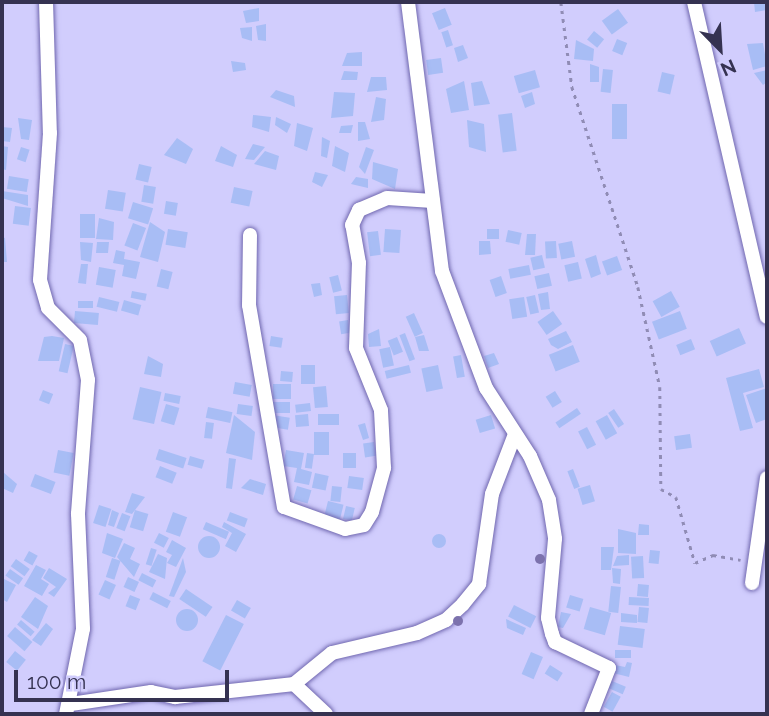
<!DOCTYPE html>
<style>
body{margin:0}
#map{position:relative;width:769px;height:716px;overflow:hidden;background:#d1cdfd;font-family:Raleway,sans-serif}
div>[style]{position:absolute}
.building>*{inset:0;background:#a8bdf5;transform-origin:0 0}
.round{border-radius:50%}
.path>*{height:2.5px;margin-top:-1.25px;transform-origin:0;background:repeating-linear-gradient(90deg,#908cb5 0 3.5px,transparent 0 8.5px)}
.roads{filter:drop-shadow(0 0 2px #7067af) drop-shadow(0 0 2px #7067af)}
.street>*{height:14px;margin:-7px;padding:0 7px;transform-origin:7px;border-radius:7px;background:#fff}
.trees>*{width:10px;height:10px;margin:-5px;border-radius:50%;background:#7c72ad}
span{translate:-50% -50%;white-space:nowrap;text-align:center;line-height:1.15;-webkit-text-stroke:6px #d1cdfd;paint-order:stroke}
.frame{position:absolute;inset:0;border:4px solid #353251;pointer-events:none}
.north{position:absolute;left:685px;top:14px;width:70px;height:70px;-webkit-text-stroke:5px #d1cdfd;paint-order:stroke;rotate:156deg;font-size:19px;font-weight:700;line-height:28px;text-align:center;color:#353251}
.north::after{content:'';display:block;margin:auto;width:24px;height:32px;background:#353251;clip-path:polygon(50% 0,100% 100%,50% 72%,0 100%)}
.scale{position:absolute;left:14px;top:670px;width:215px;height:32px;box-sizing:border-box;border:4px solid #353251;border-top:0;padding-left:9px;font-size:21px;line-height:24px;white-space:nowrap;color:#353251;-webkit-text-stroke:5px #d1cdfd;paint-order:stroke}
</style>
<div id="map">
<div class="building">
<div style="clip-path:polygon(754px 2px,767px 2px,767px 10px,755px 12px)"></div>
<div style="clip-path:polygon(259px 8px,259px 21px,246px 23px,243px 11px)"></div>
<div style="left:445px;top:8px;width:18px;height:14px;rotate:68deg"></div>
<div style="left:618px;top:9px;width:17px;height:20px;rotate:54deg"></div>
<div style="clip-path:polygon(266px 24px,266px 41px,258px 40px,256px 26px)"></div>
<div style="clip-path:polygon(252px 27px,252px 41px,242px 38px,240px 28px)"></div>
<div style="left:448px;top:30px;width:16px;height:7px;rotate:72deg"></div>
<div style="left:594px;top:31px;width:13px;height:11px;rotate:39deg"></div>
<div style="left:617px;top:39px;width:11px;height:13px;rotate:22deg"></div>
<div style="clip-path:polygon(576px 40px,594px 49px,593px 61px,574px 59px)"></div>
<div style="clip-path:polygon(763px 43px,767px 66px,753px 70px,747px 44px)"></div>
<div style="clip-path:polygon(463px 45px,468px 58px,458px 62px,454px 48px)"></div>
<div style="clip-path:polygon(362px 52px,362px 66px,342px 66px,347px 53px)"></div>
<div style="left:441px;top:58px;width:15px;height:15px;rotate:82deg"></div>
<div style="clip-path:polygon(231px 61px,245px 63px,246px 70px,233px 72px)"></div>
<div style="clip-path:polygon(590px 64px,599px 67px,599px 82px,590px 82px)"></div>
<div style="left:603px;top:69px;width:10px;height:23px;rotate:6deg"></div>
<div style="left:535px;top:70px;width:18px;height:22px;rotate:74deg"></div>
<div style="clip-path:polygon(767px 70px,767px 82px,763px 85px,754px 73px)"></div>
<div style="clip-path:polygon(344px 71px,358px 72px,357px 80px,341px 80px)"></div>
<div style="left:662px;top:72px;width:13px;height:20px;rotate:13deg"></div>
<div style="clip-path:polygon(371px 77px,386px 77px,387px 90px,367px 92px)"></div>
<div style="clip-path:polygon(464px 81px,469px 110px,451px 113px,446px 89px)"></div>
<div style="clip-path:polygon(482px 81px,490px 104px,474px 106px,471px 83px)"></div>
<div style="clip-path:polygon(276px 90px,294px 96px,295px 107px,270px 97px)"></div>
<div style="clip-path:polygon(334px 92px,355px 93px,353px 116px,331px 118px)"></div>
<div style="clip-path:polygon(532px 92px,535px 104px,525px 108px,521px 96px)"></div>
<div style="clip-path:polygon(376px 97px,386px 99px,384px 120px,371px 122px)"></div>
<div style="left:612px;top:104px;width:15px;height:35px"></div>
<div style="left:512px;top:113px;width:38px;height:14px;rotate:83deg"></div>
<div style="clip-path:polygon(253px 115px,271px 117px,269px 132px,252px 127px)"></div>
<div style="clip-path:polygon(276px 117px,291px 124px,287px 133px,275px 125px)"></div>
<div style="clip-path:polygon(18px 118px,32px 120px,29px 140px,21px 139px)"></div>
<div style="clip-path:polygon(467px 120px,484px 124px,486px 152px,469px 147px)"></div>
<div style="clip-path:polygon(358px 122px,365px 122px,370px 139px,358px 141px)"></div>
<div style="clip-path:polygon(297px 123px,313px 128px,307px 151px,294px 146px)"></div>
<div style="clip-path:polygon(353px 125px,351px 133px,339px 133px,341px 126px)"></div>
<div style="clip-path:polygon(2px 127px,12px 128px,10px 142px,2px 141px)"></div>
<div style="clip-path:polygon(322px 137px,330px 141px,327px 158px,321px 156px)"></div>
<div style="clip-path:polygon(177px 138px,193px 149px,186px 164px,164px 155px)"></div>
<div style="clip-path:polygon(253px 144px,265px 147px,254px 160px,245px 159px)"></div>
<div style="clip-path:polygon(2px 146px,8px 147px,6px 170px,2px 169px)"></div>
<div style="clip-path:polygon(221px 146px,237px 155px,233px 167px,215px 161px)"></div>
<div style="clip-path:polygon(335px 146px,349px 153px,345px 172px,332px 166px)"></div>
<div style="left:21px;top:147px;width:9px;height:13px;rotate:18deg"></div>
<div style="clip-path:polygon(366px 147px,374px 150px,365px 174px,359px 167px)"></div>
<div style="clip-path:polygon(265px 151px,279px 156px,276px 170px,254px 164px)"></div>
<div style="clip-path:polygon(373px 162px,398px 169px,395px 189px,372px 179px)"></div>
<div style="left:139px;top:164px;width:13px;height:16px;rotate:13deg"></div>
<div style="clip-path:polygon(315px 172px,328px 175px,322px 187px,312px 182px)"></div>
<div style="left:9px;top:176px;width:20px;height:13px;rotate:9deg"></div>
<div style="clip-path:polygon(356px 177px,368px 179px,368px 188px,351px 184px)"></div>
<div style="left:144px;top:185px;width:12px;height:17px;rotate:9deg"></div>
<div style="left:234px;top:187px;width:19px;height:16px;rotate:12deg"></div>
<div style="left:108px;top:190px;width:18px;height:19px;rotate:9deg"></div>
<div style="clip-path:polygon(2px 191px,28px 195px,28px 206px,2px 198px)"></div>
<div style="left:166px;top:201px;width:12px;height:13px;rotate:9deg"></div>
<div style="left:133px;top:202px;width:21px;height:17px;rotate:17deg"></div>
<div style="left:15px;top:206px;width:16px;height:18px;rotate:7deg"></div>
<div style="left:80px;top:214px;width:15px;height:24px"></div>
<div style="clip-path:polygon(99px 218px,114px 222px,113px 240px,96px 239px)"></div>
<div style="clip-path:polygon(150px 222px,165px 232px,158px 262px,140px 257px)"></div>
<div style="left:133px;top:223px;width:14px;height:24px;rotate:21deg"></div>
<div style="left:168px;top:229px;width:20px;height:16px;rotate:9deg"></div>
<div style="left:385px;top:229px;width:16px;height:23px;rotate:4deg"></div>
<div style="left:487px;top:229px;width:12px;height:10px"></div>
<div style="left:508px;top:230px;width:14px;height:12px;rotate:12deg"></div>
<div style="left:378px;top:231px;width:24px;height:11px;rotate:83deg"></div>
<div style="clip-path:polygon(527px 234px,536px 234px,535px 255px,525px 255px)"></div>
<div style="clip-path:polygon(2px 237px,5px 238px,7px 262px,2px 262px)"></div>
<div style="clip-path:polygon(479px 241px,490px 241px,491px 254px,479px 255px)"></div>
<div style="left:556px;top:241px;width:17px;height:11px;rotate:87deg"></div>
<div style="left:572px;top:241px;width:16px;height:14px;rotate:79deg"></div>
<div style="clip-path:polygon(80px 242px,93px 243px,91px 262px,81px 260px)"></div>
<div style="clip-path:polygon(97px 242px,109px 242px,108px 253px,96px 253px)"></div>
<div style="clip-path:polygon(116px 250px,125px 252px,124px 259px,140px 262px,136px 279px,122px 276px,124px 265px,113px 263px)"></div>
<div style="left:542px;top:255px;width:13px;height:12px;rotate:77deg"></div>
<div style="clip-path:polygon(596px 255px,601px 274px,591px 278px,585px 259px)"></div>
<div style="left:617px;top:256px;width:15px;height:16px;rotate:70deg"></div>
<div style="left:578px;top:262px;width:17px;height:14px;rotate:77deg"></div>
<div style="clip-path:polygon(81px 264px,88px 264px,86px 284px,78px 283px)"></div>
<div style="left:529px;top:265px;width:10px;height:21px;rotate:79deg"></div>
<div style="left:99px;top:267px;width:17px;height:18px;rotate:10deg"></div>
<div style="left:161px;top:269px;width:12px;height:18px;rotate:14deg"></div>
<div style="left:549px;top:273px;width:13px;height:15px;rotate:77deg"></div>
<div style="left:338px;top:275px;width:16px;height:9px;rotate:76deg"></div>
<div style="left:501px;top:276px;width:18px;height:12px;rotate:71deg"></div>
<div style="clip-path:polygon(320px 283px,322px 295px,314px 297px,311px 284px)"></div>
<div style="left:132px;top:291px;width:15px;height:7px;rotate:11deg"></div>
<div style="left:671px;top:291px;width:18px;height:21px;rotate:61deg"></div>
<div style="clip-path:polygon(548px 292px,550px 309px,541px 310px,538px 294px)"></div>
<div style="left:347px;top:295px;width:18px;height:13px;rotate:84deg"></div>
<div style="left:535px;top:295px;width:18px;height:9px;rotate:77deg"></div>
<div style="left:99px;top:297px;width:21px;height:10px;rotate:14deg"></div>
<div style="left:524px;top:297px;width:20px;height:15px;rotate:81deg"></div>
<div style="left:124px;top:300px;width:18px;height:11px;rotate:16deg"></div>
<div style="left:78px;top:301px;width:15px;height:7px"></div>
<div style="left:75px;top:311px;width:24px;height:12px;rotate:5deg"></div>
<div style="left:553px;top:311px;width:16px;height:19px;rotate:55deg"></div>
<div style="left:680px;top:311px;width:19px;height:30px;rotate:69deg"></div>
<div style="left:414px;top:313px;width:22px;height:9px;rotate:66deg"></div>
<div style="left:348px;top:320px;width:13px;height:9px;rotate:81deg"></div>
<div style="left:739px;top:328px;width:17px;height:32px;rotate:66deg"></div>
<div style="clip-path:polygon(379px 329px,381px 346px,369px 347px,368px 334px)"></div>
<div style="clip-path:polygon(566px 331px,572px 342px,558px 349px,551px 345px,548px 339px)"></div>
<div style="left:405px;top:333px;width:28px;height:6px;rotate:69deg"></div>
<div style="clip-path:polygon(424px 335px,429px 351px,419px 351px,415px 337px)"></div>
<div style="clip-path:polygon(52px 336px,64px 338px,59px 361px,38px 361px,44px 337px)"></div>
<div style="left:271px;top:336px;width:12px;height:10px;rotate:9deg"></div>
<div style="left:397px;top:337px;width:16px;height:10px;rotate:68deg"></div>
<div style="left:691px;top:339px;width:11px;height:16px;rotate:68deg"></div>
<div style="left:65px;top:344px;width:9px;height:28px;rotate:13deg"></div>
<div style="left:573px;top:345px;width:18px;height:26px;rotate:68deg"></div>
<div style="left:390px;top:347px;width:19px;height:11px;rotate:78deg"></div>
<div style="clip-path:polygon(494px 353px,499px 364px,488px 368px,484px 356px)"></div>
<div style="left:461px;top:355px;width:22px;height:8px;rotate:80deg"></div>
<div style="clip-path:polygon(148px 356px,163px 364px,161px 377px,144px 374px)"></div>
<div style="left:315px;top:365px;width:19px;height:14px;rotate:90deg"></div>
<div style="left:409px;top:365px;width:8px;height:25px;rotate:76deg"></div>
<div style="left:438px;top:365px;width:24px;height:17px;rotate:78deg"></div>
<div style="clip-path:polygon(759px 369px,764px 387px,743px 393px,753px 428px,740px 431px,726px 378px)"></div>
<div style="left:281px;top:371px;width:12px;height:10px;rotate:5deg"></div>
<div style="left:235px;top:382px;width:17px;height:12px;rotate:10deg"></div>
<div style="left:291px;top:384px;width:15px;height:18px;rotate:90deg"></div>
<div style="left:326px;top:386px;width:21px;height:13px;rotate:85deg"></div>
<div style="left:140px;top:387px;width:22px;height:33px;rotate:13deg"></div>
<div style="clip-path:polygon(767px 388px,767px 419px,756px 423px,746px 395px)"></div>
<div style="left:43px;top:390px;width:11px;height:11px;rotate:22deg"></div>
<div style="left:555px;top:391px;width:13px;height:11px;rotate:58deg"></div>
<div style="left:165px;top:393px;width:16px;height:8px;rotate:11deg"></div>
<div style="left:273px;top:402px;width:17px;height:11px"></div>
<div style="left:310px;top:403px;width:8px;height:15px;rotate:83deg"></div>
<div style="left:166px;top:404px;width:14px;height:18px;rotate:17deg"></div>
<div style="left:238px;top:404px;width:15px;height:10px;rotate:8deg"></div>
<div style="left:208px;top:407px;width:25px;height:11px;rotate:12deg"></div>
<div style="left:577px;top:408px;width:7px;height:26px;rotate:56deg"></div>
<div style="left:614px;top:409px;width:18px;height:7px;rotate:56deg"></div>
<div style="left:308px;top:414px;width:12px;height:13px;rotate:85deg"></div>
<div style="left:318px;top:414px;width:21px;height:11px"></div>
<div style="clip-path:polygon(234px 415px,255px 432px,252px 460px,226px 453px)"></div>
<div style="left:272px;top:415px;width:18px;height:12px;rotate:9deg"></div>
<div style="left:491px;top:415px;width:14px;height:16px;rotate:73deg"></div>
<div style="left:607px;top:415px;width:21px;height:13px;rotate:61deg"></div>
<div style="left:206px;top:422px;width:8px;height:16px;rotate:7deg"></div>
<div style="clip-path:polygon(365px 423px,369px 438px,363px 440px,358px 425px)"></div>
<div style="left:587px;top:427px;width:20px;height:10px;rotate:63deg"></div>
<div style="left:314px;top:432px;width:15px;height:23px"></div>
<div style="left:690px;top:434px;width:14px;height:16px;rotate:82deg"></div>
<div style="left:374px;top:442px;width:14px;height:11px;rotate:82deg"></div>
<div style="left:159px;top:449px;width:29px;height:11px;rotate:18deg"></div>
<div style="left:58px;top:450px;width:16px;height:23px;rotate:11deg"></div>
<div style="clip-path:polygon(286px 450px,304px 453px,301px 469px,312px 472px,309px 485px,294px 482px,297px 468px,283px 466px)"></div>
<div style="left:307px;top:453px;width:7px;height:15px;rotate:8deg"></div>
<div style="left:343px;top:453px;width:13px;height:15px"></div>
<div style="left:190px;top:456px;width:15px;height:9px;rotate:16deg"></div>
<div style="clip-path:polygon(229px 458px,236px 459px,232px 489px,226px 488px)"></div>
<div style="left:160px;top:466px;width:18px;height:12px;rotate:22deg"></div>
<div style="left:573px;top:469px;width:19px;height:6px;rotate:69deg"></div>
<div style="clip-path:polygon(3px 472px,17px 484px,13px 493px,2px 488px)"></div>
<div style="left:315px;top:473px;width:14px;height:15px;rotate:12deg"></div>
<div style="left:35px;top:474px;width:22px;height:13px;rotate:21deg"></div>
<div style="left:349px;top:476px;width:15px;height:12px;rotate:8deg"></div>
<div style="clip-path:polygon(250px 479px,266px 484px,263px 495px,241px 488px)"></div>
<div style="left:590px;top:485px;width:17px;height:13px;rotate:73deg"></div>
<div style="left:297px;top:486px;width:15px;height:14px;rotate:16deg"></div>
<div style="left:332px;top:486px;width:10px;height:15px;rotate:6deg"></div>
<div style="clip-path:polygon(132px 493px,145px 497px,132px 514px,125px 512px)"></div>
<div style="left:328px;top:501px;width:16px;height:15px;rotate:14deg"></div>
<div style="left:99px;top:505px;width:13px;height:19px;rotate:18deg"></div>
<div style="left:346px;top:506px;width:9px;height:13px;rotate:13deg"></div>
<div style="clip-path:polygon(112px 510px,119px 513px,114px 527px,108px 525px)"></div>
<div style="left:135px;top:510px;width:14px;height:18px;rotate:17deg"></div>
<div style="left:173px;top:512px;width:15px;height:21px;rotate:20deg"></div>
<div style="left:230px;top:512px;width:19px;height:9px;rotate:21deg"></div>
<div style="left:122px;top:513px;width:9px;height:16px;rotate:21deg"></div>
<div style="left:206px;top:522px;width:25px;height:8px;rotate:23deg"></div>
<div style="clip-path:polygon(224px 522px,246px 534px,236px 552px,225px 546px,232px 533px,222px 527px)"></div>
<div style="clip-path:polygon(639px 524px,649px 525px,649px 535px,638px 535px)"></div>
<div style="clip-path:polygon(618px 529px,636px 533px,636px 554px,618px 553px)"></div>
<div style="clip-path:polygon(107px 533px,123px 539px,115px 558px,102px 553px)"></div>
<div style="left:159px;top:533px;width:11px;height:11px;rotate:27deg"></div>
<div class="round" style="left:432px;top:534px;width:14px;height:14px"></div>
<div class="round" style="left:198px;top:536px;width:22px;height:22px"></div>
<div style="clip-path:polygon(172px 540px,186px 548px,176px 567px,167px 563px,172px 555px,166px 552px)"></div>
<div style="clip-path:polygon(124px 543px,135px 548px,130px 559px,140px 564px,134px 577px,117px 557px)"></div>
<div style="clip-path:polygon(601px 547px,614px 547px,611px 570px,601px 570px)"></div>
<div style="left:151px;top:548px;width:6px;height:17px;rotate:18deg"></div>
<div style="left:650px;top:550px;width:10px;height:13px;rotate:6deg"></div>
<div style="left:29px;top:551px;width:10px;height:11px;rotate:29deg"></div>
<div style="clip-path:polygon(158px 554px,167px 558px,165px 579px,149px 572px)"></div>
<div style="clip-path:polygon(629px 555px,629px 565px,613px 566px,617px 556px)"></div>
<div style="left:643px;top:556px;width:22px;height:12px;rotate:87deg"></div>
<div style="left:112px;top:558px;width:9px;height:20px;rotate:18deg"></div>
<div style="clip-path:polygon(183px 558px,186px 572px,174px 597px,169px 596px)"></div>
<div style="left:16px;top:559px;width:17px;height:9px;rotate:36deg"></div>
<div style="clip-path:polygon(36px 565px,46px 570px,41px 579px,49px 584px,42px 596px,24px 586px)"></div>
<div style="clip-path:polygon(49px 568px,67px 579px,54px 597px,48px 593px,56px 587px,43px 578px)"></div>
<div style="clip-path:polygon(612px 568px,621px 569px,620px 584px,613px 583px)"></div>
<div style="left:10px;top:569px;width:16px;height:8px;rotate:35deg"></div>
<div style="left:142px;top:573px;width:16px;height:8px;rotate:27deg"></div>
<div style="left:128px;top:577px;width:12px;height:11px;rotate:24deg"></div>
<div style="clip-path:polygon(2px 578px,16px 585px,7px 602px,2px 599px)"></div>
<div style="left:105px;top:580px;width:12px;height:16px;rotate:24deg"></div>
<div style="left:638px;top:584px;width:11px;height:12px;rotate:5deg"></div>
<div style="left:611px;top:586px;width:10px;height:26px;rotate:6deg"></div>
<div style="left:186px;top:589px;width:32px;height:12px;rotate:34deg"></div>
<div style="left:153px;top:592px;width:20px;height:8px;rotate:27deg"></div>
<div style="left:130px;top:595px;width:11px;height:12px;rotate:22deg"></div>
<div style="left:570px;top:595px;width:14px;height:13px;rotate:17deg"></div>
<div style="clip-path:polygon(35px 597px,48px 606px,38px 629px,21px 617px)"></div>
<div style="left:629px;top:597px;width:20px;height:8px;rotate:3deg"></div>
<div style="left:237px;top:600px;width:16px;height:12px;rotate:30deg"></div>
<div style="left:514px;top:605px;width:25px;height:13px;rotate:27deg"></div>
<div style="left:590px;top:607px;width:22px;height:23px;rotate:16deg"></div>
<div style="left:639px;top:607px;width:10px;height:15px;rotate:6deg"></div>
<div class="round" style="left:176px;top:609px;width:22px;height:22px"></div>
<div style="clip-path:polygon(561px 612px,571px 614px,563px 628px,558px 627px)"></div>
<div style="clip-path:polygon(621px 613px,637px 615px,637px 623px,621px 622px)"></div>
<div style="left:226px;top:615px;width:20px;height:52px;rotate:27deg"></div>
<div style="clip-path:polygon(506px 619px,526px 628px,523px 635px,507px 628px)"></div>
<div style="left:21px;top:620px;width:18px;height:6px;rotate:41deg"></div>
<div style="clip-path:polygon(46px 623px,53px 629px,41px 646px,32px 640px)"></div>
<div style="left:620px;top:626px;width:25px;height:19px;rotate:7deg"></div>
<div style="left:15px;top:627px;width:23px;height:12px;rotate:41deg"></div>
<div style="left:615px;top:650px;width:16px;height:8px"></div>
<div style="left:15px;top:651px;width:14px;height:14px;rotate:39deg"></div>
<div style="left:531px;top:652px;width:13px;height:24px;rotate:23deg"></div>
<div style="clip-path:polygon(627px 662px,632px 663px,629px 677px,613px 673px,615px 665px,625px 667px)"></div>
<div style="left:550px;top:665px;width:15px;height:10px;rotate:32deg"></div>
<div style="left:612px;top:681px;width:15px;height:8px;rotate:23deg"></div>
<div style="left:612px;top:692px;width:10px;height:17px;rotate:29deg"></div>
</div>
<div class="path">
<div style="left:561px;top:2px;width:86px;rotate:82.6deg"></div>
<div style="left:572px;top:87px;width:211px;rotate:71.7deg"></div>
<div style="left:638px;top:287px;width:102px;rotate:77.6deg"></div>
<div style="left:660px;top:387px;width:102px;rotate:89.4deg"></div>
<div style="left:661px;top:489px;width:17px;rotate:28deg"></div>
<div style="left:676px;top:497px;width:69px;rotate:73.9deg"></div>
<div style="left:695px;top:563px;width:20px;rotate:-24deg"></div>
<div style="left:713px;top:555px;width:28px;rotate:10deg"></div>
</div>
<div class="roads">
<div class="street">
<div style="left:46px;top:2px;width:131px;rotate:88.3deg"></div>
<div style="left:50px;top:133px;width:147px;rotate:93.9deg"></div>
<div style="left:40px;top:280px;width:29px;rotate:74deg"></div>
<div style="left:48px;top:308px;width:45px;rotate:45deg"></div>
<div style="left:80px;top:340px;width:41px;rotate:78.7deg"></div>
<div style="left:88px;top:380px;width:134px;rotate:94.3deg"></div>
<div style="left:78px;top:514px;width:115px;rotate:87.5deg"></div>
<div style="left:83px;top:629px;width:87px;rotate:101.3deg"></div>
<div style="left:408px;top:2px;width:271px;rotate:82.8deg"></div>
<div style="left:442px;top:271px;width:125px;rotate:69.4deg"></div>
<div style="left:486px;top:388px;width:81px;rotate:57.1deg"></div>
<div style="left:530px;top:456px;width:48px;rotate:66.6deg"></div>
<div style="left:549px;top:500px;width:39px;rotate:81deg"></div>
<div style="left:555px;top:539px;width:79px;rotate:95.1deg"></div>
<div style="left:548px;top:618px;width:16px;rotate:76deg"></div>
<div style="left:552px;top:634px;width:9px;rotate:69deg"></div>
<div style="left:555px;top:642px;width:60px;rotate:25.7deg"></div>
<div style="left:609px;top:668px;width:49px;rotate:111.4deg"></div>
<div style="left:694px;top:2px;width:323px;rotate:77deg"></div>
<div style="left:250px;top:235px;width:70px;rotate:90.8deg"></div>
<div style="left:249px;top:305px;width:205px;rotate:80.2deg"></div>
<div style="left:284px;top:507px;width:65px;rotate:19.8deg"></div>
<div style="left:345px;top:529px;width:19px;rotate:-12deg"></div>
<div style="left:364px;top:525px;width:15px;rotate:-58deg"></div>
<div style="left:372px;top:512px;width:46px;rotate:-74.7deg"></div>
<div style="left:384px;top:468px;width:58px;rotate:-93deg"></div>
<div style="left:381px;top:410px;width:67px;rotate:-112deg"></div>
<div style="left:356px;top:348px;width:85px;rotate:-88deg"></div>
<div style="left:359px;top:263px;width:39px;rotate:-100deg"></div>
<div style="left:352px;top:225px;width:17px;rotate:-65deg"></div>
<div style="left:359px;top:210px;width:30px;rotate:-23deg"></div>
<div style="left:387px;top:198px;width:46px;rotate:3.7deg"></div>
<div style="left:752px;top:583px;width:106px;rotate:-81.9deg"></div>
<div style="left:294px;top:684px;width:49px;rotate:-39.2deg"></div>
<div style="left:332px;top:653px;width:87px;rotate:-13.2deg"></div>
<div style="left:417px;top:633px;width:32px;rotate:-24deg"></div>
<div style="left:446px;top:620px;width:23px;rotate:-43deg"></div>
<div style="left:463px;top:604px;width:26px;rotate:-51deg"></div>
<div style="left:479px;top:584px;width:91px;rotate:-81.8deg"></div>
<div style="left:492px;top:494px;width:64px;rotate:-69deg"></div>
<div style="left:71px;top:704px;width:81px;rotate:-8.5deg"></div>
<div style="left:151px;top:692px;width:25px;rotate:12deg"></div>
<div style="left:175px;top:697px;width:120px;rotate:-6.2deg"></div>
<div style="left:294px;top:684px;width:44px;rotate:43.2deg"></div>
</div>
</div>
<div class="trees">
<div style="left:540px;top:559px"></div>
<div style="left:458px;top:621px"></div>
</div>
<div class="frame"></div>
<div class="north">N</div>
<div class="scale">100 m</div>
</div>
